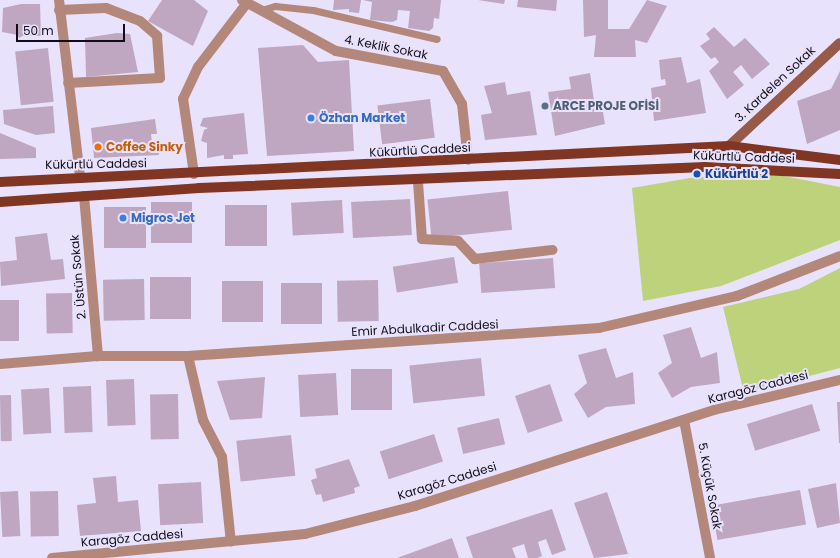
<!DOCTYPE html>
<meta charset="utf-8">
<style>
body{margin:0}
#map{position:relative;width:840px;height:558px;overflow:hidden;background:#e8e2fc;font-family:Poppins,sans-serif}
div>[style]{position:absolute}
.green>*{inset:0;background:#bed27c}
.building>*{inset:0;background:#bfa7c1;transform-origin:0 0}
.service>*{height:7px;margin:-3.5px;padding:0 3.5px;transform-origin:3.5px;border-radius:3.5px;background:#b4877b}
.minor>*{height:10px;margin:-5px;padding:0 5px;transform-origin:5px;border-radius:5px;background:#b4877b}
.tertiary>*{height:10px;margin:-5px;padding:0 5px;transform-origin:5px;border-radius:5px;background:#b4877b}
.secondary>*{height:10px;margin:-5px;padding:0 5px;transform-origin:5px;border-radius:5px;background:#975948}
.primary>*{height:10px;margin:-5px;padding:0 5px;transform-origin:5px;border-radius:5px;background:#813623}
.dots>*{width:11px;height:11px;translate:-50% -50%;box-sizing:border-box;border:2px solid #e8e2fc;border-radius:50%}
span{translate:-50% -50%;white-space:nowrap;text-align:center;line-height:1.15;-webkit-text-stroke:4px #e8e2fc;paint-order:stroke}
.street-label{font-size:12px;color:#100d18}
.service-label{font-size:12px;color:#4e5e75;font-weight:700}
.left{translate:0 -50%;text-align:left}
.shop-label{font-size:12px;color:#366cbe;font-weight:700}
.food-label{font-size:12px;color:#c56008;font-weight:700}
.transit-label{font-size:12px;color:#164399;font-weight:700}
.scale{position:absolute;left:16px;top:24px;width:109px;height:18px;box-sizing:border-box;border:2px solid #100d18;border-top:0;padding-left:5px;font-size:12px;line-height:14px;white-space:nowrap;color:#100d18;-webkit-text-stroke:3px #e8e2fc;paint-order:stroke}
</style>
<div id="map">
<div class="green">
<div style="clip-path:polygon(774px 174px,840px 187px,840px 240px,721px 286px,643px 301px,632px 188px,690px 178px)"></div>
<div style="clip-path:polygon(840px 268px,840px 368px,744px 393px,723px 307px,799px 289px)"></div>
</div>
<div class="building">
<div style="clip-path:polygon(162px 0,194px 0,208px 11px,193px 46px,148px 21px)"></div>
<div style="clip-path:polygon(334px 0,361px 0,359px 13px,349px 12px,349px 9px,333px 10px)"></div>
<div style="clip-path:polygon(363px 0,441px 0,439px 19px,434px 18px,433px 28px,429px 31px,408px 28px,410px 11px,398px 10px,397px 20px,392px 22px,370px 20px,372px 2px)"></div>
<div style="clip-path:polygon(478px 0,505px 0,504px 4px)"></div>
<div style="clip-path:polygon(518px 0,557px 0,556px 11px,517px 7px)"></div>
<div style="clip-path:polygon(583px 0,608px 0,608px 29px,629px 29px,647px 0,667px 6px,647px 43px,635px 40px,636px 57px,594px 57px,596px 35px,584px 37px)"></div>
<div style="clip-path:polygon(21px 4px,40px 4px,41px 36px,24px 35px,19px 38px,18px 35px,2px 32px,3px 8px)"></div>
<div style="clip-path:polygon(714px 27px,734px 47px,745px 38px,770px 64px,752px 79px,741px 65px,733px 72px,744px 85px,727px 99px,709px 71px,719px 62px,715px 57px,711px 59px,700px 46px,710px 39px,706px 34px)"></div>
<div style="clip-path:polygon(117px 33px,130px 34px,138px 72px,86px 77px,85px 38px)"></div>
<div style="clip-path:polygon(303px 45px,318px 62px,349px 60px,354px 151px,267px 156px,258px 48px)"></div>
<div style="left:48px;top:48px;width:54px;height:33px;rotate:84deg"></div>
<div style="clip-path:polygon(681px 57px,687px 83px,700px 79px,706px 113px,654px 121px,651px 88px,666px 85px,665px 79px,661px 80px,659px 60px)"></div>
<div style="clip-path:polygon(840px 71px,840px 130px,807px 144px,797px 101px,831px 89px)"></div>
<div style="clip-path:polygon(590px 73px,594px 101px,601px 100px,605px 124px,555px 136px,548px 92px,571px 89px,569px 77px)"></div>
<div style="clip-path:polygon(505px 82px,507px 95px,530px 91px,537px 135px,485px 140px,481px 115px,492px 113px,484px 86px)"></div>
<div style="left:430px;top:99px;width:39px;height:53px;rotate:83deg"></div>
<div style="clip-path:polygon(53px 106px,55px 133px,36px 135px,4px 124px,3px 110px)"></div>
<div style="clip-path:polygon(244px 113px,248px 154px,233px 155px,233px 159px,224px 159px,224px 155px,207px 158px,207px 143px,201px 141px,204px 130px,208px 128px,200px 126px,203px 118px)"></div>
<div style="clip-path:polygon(155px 119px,157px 134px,151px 134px,152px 143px,158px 143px,159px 155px,94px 158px,91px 128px)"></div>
<div style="clip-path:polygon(0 133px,36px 148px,36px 158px,0 159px)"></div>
<div style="left:508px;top:191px;width:39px;height:81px;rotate:84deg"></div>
<div style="left:410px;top:199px;width:36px;height:59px;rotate:87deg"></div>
<div style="left:342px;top:200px;width:33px;height:51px;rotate:87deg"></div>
<div style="left:192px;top:202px;width:41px;height:41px;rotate:90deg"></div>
<div style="left:267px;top:205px;width:41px;height:42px;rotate:90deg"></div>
<div style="left:146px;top:207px;width:41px;height:42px;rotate:90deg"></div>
<div style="clip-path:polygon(47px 233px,51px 260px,63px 259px,65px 279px,1px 286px,0 262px,17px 260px,15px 237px)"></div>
<div style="left:454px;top:257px;width:26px;height:62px;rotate:81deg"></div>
<div style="left:553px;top:258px;width:30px;height:74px;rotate:86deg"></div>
<div style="left:191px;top:277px;width:42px;height:41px;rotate:90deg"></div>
<div style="left:144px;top:279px;width:41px;height:41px;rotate:89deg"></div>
<div style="left:378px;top:280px;width:41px;height:41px;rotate:89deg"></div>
<div style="left:263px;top:281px;width:41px;height:41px;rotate:90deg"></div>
<div style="left:322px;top:283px;width:41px;height:41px;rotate:90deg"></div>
<div style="left:72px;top:293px;width:40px;height:26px;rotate:89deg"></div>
<div style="left:0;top:300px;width:19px;height:41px"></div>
<div style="clip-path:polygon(691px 327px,701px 358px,717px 352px,720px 383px,691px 387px,672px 398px,658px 373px,672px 363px,663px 335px)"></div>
<div style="clip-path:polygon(606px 348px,616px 378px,633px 372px,635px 404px,606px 407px,588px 418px,574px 394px,587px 383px,578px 355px)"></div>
<div style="left:481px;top:358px;width:38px;height:72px;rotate:84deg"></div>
<div style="left:392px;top:369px;width:41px;height:41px;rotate:90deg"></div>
<div style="left:336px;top:373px;width:42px;height:38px;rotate:87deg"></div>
<div style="clip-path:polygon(265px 377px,262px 418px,230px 420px,217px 381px)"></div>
<div style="left:134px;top:379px;width:46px;height:28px;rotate:88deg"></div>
<div style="left:550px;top:384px;width:39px;height:37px;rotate:71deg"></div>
<div style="left:91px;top:386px;width:46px;height:28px;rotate:88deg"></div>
<div style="left:49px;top:388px;width:45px;height:28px;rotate:87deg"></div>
<div style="left:178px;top:394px;width:45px;height:28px;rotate:89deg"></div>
<div style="left:11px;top:395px;width:46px;height:11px;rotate:89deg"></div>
<div style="clip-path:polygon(837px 402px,840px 402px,840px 443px,839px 443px)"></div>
<div style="left:812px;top:404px;width:28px;height:68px;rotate:73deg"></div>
<div style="left:499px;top:418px;width:27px;height:43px;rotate:77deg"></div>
<div style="left:434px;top:434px;width:29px;height:57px;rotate:72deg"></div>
<div style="left:291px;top:435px;width:41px;height:55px;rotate:84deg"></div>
<div style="clip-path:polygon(349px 459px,360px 486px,354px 488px,355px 493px,323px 502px,321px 494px,316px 495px,311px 480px,317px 478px,315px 469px)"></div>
<div style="clip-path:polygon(116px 476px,118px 502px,138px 500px,141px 531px,80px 536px,77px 505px,96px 503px,93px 478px)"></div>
<div style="left:201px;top:482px;width:41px;height:43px;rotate:87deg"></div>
<div style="clip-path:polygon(836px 483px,840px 523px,817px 528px,808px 489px)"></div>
<div style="left:800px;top:490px;width:35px;height:90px;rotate:80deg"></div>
<div style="left:18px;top:491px;width:45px;height:18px;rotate:87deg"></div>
<div style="left:58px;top:491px;width:45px;height:28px;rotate:89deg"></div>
<div style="clip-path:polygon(607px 492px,628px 554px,594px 558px,574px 503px)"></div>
<div style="clip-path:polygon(552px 509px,566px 550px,552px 555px,546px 539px,538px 542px,542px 556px,537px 558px,528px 558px,524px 544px,512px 548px,516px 558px,473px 558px,466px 537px)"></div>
<div style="clip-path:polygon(452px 538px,459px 558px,397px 558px)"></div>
</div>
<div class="service">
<div style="left:261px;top:10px;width:15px;rotate:-16deg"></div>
<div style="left:275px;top:6px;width:38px;rotate:6deg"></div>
<div style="left:313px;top:10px;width:127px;rotate:13.2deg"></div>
</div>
<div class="minor">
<div style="left:59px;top:0;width:176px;rotate:83.2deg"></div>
<div style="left:242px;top:0;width:107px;rotate:28.5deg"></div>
<div style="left:336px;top:51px;width:109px;rotate:10.6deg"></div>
<div style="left:443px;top:71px;width:38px;rotate:60deg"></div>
<div style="left:462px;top:104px;width:56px;rotate:83.9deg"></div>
<div style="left:59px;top:10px;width:47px;rotate:-2.4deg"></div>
<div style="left:106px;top:8px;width:36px;rotate:21deg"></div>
<div style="left:140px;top:21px;width:23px;rotate:41deg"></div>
<div style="left:157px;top:36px;width:42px;rotate:85.9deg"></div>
<div style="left:160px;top:78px;width:92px;rotate:176.9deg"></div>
<div style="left:194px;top:174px;width:76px;rotate:-98.3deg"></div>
<div style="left:183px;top:99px;width:35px;rotate:-65deg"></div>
<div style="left:198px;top:67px;width:81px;rotate:-52.6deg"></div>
<div style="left:418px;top:182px;width:57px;rotate:86deg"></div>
<div style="left:422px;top:239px;width:36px;rotate:3deg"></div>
<div style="left:458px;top:241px;width:25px;rotate:47deg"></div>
<div style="left:475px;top:259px;width:78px;rotate:-6.7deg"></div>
<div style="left:84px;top:196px;width:161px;rotate:85deg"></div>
<div style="left:188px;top:356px;width:66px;rotate:76.8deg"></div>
<div style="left:203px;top:420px;width:42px;rotate:62.8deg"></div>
<div style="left:222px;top:457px;width:85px;rotate:84deg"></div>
<div style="left:684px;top:420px;width:140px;rotate:79.3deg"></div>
</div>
<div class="tertiary">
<div style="left:0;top:364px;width:98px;rotate:-4.7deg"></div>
<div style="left:98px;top:356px;width:90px"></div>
<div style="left:188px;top:356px;width:412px;rotate:-3.9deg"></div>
<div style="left:599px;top:328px;width:142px;rotate:-13.1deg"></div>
<div style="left:737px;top:296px;width:110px;rotate:-21.2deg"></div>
<div style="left:52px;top:558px;width:254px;rotate:-5.4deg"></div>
<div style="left:305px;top:534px;width:114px;rotate:-14.3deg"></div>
<div style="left:415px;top:506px;width:314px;rotate:-17.8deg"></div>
<div style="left:714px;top:410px;width:130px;rotate:-13.4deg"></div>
</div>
<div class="secondary">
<div style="left:729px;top:146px;width:151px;rotate:-42.9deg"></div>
</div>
<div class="primary">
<div style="left:0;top:182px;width:730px;rotate:-2.83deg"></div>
<div style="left:729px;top:146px;width:112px;rotate:7.2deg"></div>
<div style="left:0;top:202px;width:199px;rotate:-4deg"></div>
<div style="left:199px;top:188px;width:506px;rotate:-2.38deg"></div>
<div style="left:705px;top:167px;width:135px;rotate:3deg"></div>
</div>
<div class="dots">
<div style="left:545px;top:106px;background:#5c6f8a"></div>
<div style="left:311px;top:118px;background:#3f7fe0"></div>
<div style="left:98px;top:147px;background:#e8710a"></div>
<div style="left:697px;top:174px;background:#1a4fb4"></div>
<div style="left:123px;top:218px;background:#3f7fe0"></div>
</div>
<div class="street-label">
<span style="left:386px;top:47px;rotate:11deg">4. Keklik Sokak</span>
<span style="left:775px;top:84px;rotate:-43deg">3. Kardelen Sokak</span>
<span style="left:420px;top:150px;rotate:-3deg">Kükürtlü Caddesi</span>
<span style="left:744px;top:157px;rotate:2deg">Kükürtlü Caddesi</span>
<span style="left:96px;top:164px;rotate:-1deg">Kükürtlü Caddesi</span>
<span style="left:78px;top:277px;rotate:-95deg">2. Üstün Sokak</span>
<span style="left:425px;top:328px;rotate:-3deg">Emir Abdulkadir Caddesi</span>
<span style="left:758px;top:387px;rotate:-14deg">Karagöz Caddesi</span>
<span style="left:447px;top:481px;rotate:-17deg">Karagöz Caddesi</span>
<span style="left:710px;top:486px;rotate:80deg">5. Küçük Sokak</span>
<span style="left:132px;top:538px;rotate:-5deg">Karagöz Caddesi</span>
</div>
<div class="service-label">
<span class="left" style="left:553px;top:106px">ARCE PROJE OFİSİ</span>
</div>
<div class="shop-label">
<span class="left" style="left:319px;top:118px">Özhan Market</span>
<span class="left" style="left:131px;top:218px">Migros Jet</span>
</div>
<div class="food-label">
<span class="left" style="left:106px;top:147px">Coffee Sinky</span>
</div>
<div class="transit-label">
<span class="left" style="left:705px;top:174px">Kükürtlü 2</span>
</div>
<div class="scale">50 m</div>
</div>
